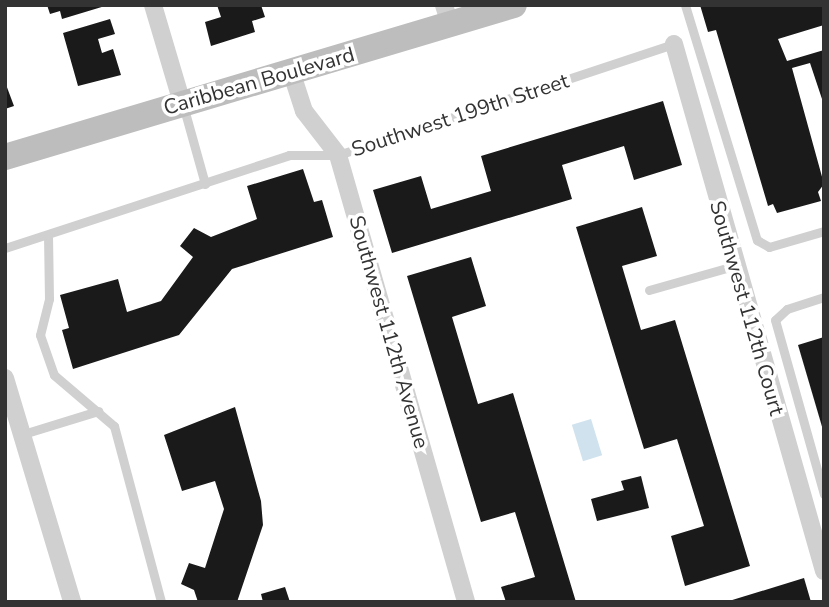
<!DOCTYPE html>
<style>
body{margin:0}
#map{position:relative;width:829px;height:607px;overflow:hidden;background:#fff;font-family:"Nunito Sans",sans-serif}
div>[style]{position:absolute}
.water>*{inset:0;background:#cfe2ee;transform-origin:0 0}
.building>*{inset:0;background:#1a1a1a}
.lane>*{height:9px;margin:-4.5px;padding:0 4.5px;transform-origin:4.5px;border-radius:4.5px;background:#d0d0d0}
.street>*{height:18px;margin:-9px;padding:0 9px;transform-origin:9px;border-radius:9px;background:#d0d0d0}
.secondary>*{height:26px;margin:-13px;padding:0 13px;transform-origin:13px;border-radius:13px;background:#bdbdbd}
span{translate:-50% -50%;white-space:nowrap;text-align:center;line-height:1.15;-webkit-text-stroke:7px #fff;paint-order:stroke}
.street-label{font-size:21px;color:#333}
.frame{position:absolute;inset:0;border:7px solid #333;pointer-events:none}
</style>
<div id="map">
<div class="water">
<div style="left:591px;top:419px;width:38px;height:20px;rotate:73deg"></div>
</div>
<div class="building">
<div style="clip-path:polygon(47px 5px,104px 5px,105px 6px,62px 19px,60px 11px,50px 14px)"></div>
<div style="clip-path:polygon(217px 5px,261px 5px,265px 17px,252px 21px,255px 32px,211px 46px,205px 22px,221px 17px)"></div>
<div style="clip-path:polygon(700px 5px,824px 5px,824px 25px,778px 39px,787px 61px,824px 50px,824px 105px,810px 63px,792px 68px,824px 184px,818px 192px,821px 201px,777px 213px,773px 204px,768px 206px,716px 30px,708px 32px)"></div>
<div style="clip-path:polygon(110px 19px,115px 34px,98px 39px,102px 53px,113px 49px,121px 75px,78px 86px,63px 33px)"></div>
<div style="clip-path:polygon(5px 82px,14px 106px,5px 109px)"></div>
<div style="clip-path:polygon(663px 101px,682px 165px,634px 180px,624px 146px,562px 165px,572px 199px,392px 253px,373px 190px,421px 176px,431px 209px,491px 191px,481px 156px)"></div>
<div style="clip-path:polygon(303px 169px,314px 202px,322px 200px,333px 237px,232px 269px,179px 335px,73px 369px,62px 330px,69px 328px,60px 295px,118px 279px,127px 312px,161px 301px,193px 257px,180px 246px,194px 228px,211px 237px,257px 219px,247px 186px)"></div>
<div style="clip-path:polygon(642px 207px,657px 256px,622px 266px,641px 330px,675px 320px,750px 566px,685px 586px,671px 536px,704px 526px,677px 439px,644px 449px,576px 227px)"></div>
<div style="clip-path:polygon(471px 257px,486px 306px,452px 317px,478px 404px,513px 393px,576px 602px,506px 602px,501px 587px,535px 577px,515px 512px,481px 522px,407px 276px)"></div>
<div style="clip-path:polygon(824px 337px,824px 430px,823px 430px,798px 345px)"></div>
<div style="clip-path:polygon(235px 407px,261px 501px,263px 525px,237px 602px,198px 602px,194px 590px,181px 584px,189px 563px,205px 568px,224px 509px,215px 481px,182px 491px,164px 435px)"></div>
<div style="clip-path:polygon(641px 476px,649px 508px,597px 521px,591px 499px,624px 490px,621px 481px)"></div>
<div style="clip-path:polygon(804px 578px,811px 602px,729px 602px,729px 601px)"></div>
<div style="clip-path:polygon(285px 587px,290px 602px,263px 602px,261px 594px)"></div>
</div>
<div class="lane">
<div style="left:685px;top:5px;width:246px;rotate:73deg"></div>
<div style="left:757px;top:240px;width:14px;rotate:30deg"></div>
<div style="left:769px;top:247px;width:57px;rotate:-16.2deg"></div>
<div style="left:183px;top:105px;width:82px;rotate:74.4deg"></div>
<div style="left:48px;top:235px;width:64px;rotate:89.1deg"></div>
<div style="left:49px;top:299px;width:37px;rotate:104deg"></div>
<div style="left:40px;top:335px;width:42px;rotate:70.7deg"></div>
<div style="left:54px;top:375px;width:79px;rotate:40.4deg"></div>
<div style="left:114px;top:426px;width:182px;rotate:75deg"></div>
<div style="left:5px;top:248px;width:299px;rotate:-18.1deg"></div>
<div style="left:289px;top:155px;width:49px"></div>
<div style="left:338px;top:155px;width:354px;rotate:-18.3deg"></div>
<div style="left:649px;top:290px;width:88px;rotate:-15.8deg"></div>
<div style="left:824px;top:297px;width:39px;rotate:162deg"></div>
<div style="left:787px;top:309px;width:16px;rotate:137deg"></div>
<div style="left:775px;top:320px;width:181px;rotate:74.3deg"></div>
<div style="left:20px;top:435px;width:82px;rotate:-17.1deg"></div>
</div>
<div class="street">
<div style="left:153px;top:5px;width:102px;rotate:73.5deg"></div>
<div style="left:444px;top:5px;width:21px;rotate:73deg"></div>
<div style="left:674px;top:44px;width:548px;rotate:74.11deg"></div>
<div style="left:291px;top:71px;width:42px;rotate:72deg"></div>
<div style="left:304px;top:111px;width:56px;rotate:52.3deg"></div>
<div style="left:338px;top:155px;width:465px;rotate:74deg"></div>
<div style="left:5px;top:378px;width:234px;rotate:73.3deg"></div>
</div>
<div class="secondary">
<div style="left:5px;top:157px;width:531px;rotate:-16.63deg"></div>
</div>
<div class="street-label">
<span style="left:259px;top:81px;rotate:-16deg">Caribbean Boulevard</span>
<span style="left:460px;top:115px;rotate:-18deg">Southwest 199th Street</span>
<span style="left:747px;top:308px;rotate:74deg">Southwest 112th Court</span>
<span style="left:389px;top:332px;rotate:74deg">Southwest 112th Avenue</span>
</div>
<div class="frame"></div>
</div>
